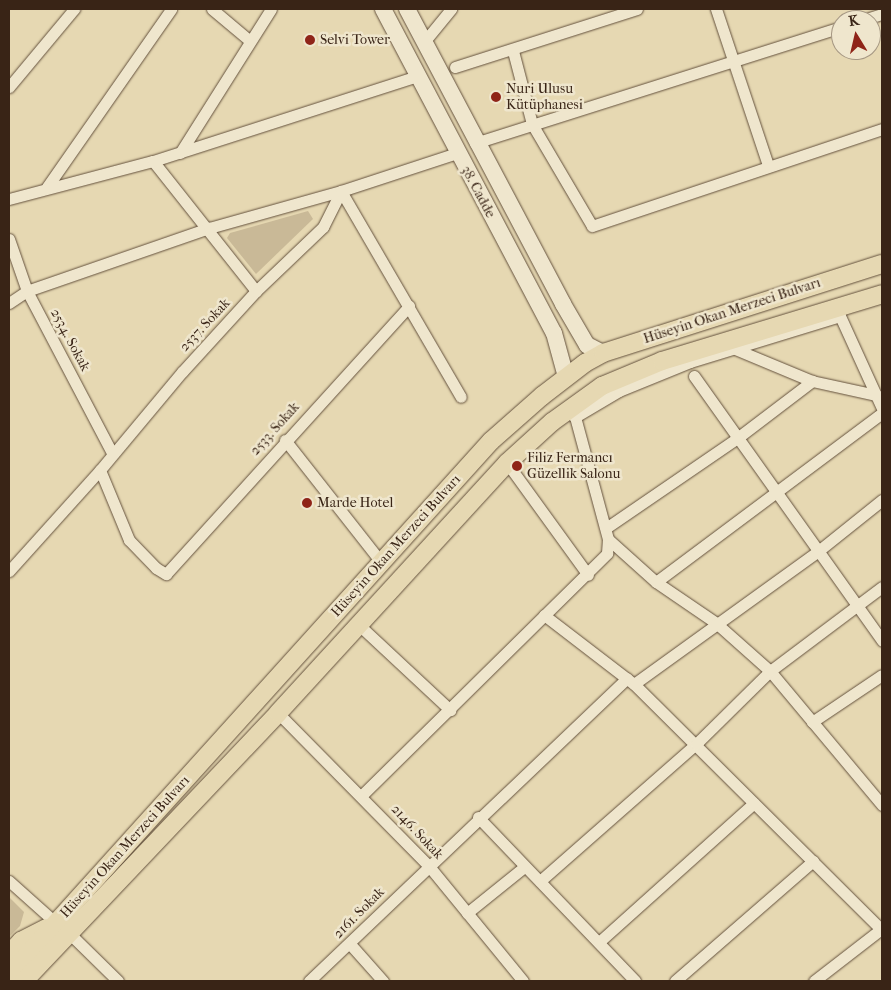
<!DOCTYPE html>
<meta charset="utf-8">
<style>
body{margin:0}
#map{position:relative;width:891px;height:990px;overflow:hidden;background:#e6d8b2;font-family:"IM FELL French Canon",serif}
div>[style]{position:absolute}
.green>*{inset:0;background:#c9b997}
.roads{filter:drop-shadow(0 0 1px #64513d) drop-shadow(0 0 1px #64513d)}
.street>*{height:11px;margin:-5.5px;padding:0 5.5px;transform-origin:5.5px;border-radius:5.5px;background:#efe6cd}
.secondary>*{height:16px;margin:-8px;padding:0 8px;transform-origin:8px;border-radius:8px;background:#efe6cd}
.primary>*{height:18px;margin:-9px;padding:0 9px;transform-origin:9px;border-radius:9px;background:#e6d8b2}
.dots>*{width:14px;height:14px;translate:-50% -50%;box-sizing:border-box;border:2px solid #efe6cd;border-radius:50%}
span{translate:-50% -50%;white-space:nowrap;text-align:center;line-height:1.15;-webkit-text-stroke:5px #efe6cd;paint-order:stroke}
.poi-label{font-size:14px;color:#392416}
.left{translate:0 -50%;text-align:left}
.street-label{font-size:14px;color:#392416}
.frame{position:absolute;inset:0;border:10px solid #392416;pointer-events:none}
.north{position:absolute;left:831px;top:10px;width:50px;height:50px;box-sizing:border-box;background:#efe6cd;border:1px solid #a69884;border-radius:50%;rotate:351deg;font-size:14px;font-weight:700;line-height:20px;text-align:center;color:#392416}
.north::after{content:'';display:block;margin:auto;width:18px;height:22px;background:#8f2418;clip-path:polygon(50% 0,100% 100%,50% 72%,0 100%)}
</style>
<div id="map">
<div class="green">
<div style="clip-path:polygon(308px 211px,313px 219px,256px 274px,227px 238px,230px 233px)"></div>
<div style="clip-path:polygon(9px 897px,24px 912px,20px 926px,9px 937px)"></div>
</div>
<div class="roads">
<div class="street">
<div style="left:212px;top:9px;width:48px;rotate:40deg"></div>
<div style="left:716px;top:9px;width:164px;rotate:71.6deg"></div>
<div style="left:863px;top:20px;width:20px;rotate:-18deg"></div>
<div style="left:424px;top:42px;width:43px;rotate:-50.7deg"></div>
<div style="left:513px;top:51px;width:75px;rotate:75.4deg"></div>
<div style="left:532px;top:124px;width:118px;rotate:59.5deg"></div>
<div style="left:592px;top:226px;width:306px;rotate:-18.5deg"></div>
<div style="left:455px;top:67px;width:191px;rotate:-17.7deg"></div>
<div style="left:9px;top:87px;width:102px;rotate:-50.2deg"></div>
<div style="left:475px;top:143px;width:384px;rotate:-17.6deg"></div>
<div style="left:180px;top:153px;width:170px;rotate:-57.7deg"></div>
<div style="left:153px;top:161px;width:166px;rotate:51.6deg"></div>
<div style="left:47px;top:187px;width:217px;rotate:-55.1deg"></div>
<div style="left:9px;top:199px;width:149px;rotate:-14.8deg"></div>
<div style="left:153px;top:161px;width:278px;rotate:-17.8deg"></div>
<div style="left:9px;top:239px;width:55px;rotate:70.9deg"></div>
<div style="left:27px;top:291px;width:183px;rotate:62.3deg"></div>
<div style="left:9px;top:303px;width:22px;rotate:-34deg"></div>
<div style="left:27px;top:291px;width:193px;rotate:-19.1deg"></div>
<div style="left:209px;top:228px;width:137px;rotate:-15.7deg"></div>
<div style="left:341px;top:191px;width:238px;rotate:59.8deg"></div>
<div style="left:735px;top:349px;width:83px;rotate:22.6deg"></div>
<div style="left:812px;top:381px;width:66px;rotate:12.3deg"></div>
<div style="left:694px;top:376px;width:325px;rotate:54.6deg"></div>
<div style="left:575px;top:417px;width:51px;rotate:-30.6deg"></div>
<div style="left:619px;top:391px;width:77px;rotate:-22.2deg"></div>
<div style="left:690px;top:362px;width:157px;rotate:-17deg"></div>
<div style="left:840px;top:316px;width:101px;rotate:65.5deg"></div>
<div style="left:285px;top:440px;width:155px;rotate:51.8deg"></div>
<div style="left:507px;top:463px;width:138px;rotate:54.1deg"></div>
<div style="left:100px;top:470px;width:76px;rotate:67.5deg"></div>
<div style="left:129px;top:540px;width:39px;rotate:46deg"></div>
<div style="left:156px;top:568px;width:12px;rotate:31deg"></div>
<div style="left:166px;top:574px;width:362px;rotate:-47.8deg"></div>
<div style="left:606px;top:528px;width:158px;rotate:-34.4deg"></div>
<div style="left:736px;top:439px;width:96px;rotate:-37.3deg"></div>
<div style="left:608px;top:539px;width:64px;rotate:41.9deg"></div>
<div style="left:656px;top:582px;width:73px;rotate:34.3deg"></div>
<div style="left:716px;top:623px;width:72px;rotate:41.6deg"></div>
<div style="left:770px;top:671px;width:175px;rotate:50.1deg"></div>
<div style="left:9px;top:571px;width:136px;rotate:-48deg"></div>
<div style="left:100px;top:470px;width:128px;rotate:-50.1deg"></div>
<div style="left:182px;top:372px;width:110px;rotate:-47.6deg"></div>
<div style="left:256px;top:291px;width:93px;rotate:-43.7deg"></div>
<div style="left:323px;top:227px;width:40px;rotate:-63.4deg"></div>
<div style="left:341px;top:191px;width:122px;rotate:-18.1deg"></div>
<div style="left:656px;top:582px;width:282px;rotate:-36.8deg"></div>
<div style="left:544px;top:615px;width:113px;rotate:37.5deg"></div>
<div style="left:634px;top:684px;width:349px;rotate:44.8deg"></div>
<div style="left:359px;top:625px;width:125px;rotate:43deg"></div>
<div style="left:634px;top:684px;width:226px;rotate:-35.8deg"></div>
<div style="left:817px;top:552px;width:83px;rotate:-38.7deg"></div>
<div style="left:278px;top:713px;width:214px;rotate:45.4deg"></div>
<div style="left:428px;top:865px;width:150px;rotate:50.7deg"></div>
<div style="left:812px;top:722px;width:84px;rotate:-33.9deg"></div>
<div style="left:361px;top:796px;width:346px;rotate:-44.6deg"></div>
<div style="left:607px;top:553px;width:14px;rotate:-86deg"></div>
<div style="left:608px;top:539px;width:126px;rotate:-105.1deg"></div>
<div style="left:575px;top:417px;width:11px;rotate:-139deg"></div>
<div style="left:478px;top:817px;width:227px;rotate:46.2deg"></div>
<div style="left:9px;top:881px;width:63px;rotate:41.8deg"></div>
<div style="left:540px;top:881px;width:208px;rotate:-41.3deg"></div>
<div style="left:696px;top:744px;width:104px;rotate:-44.6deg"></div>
<div style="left:770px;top:671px;width:140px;rotate:-36.9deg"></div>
<div style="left:467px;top:913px;width:73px;rotate:-38.9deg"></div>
<div style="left:68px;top:932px;width:70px;rotate:44.4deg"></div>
<div style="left:599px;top:942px;width:208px;rotate:-41.9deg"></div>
<div style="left:350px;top:944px;width:50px;rotate:48.3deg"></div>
<div style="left:309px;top:981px;width:439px;rotate:-43.6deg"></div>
<div style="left:675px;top:981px;width:183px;rotate:-41deg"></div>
<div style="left:814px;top:981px;width:85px;rotate:-37.8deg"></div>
</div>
<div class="secondary">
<div style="left:383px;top:9px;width:366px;rotate:62.2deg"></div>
<div style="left:554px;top:333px;width:46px;rotate:74.7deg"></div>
<div style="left:407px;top:9px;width:334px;rotate:62.1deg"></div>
<div style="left:563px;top:304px;width:48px;rotate:59.7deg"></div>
<div style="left:587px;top:345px;width:18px;rotate:27deg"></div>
</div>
<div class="primary">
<div style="left:9px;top:954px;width:18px;rotate:-47deg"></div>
<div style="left:21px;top:941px;width:28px;rotate:-27deg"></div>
<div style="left:9px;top:975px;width:719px;rotate:-47.93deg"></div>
<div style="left:491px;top:441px;width:68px;rotate:-41.4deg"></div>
<div style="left:542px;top:396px;width:54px;rotate:-37.5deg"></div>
<div style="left:585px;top:363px;width:21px;rotate:-29deg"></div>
<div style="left:603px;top:353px;width:293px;rotate:-17.7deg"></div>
<div style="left:24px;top:981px;width:369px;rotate:-46.5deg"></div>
<div style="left:278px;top:713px;width:339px;rotate:-47.5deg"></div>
<div style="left:507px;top:463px;width:61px;rotate:-42.3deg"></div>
<div style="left:552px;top:422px;width:62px;rotate:-35.8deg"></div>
<div style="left:602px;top:386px;width:65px;rotate:-22.6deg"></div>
<div style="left:662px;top:361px;width:230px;rotate:-16.9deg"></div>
</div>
</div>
<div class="dots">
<div style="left:310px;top:40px;background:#8f2418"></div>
<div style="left:496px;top:97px;background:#8f2418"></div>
<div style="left:517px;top:466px;background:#8f2418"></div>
<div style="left:307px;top:503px;background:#8f2418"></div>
</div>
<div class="poi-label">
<span class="left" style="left:320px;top:40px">Selvi Tower</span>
<span class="left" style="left:506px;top:97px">Nuri Ulusu<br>Kütüphanesi</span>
<span class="left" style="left:527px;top:466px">Filiz Fermancı<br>Güzellik Salonu</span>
<span class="left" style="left:317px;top:503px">Marde Hotel</span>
</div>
<div class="street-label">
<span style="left:478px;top:192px;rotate:62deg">38. Cadde</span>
<span style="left:732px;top:311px;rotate:-18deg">Hüseyin Okan Merzeci Bulvarı</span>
<span style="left:205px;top:325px;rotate:-47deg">2537. Sokak</span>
<span style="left:70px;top:340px;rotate:62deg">2534. Sokak</span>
<span style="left:275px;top:429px;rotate:-48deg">2533. Sokak</span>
<span style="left:396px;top:546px;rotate:-48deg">Hüseyin Okan Merzeci Bulvarı</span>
<span style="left:417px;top:832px;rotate:47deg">2146. Sokak</span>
<span style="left:125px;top:847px;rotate:-48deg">Hüseyin Okan Merzeci Bulvarı</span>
<span style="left:359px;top:913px;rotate:-45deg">2161. Sokak</span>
</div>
<div class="frame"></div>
<div class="north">K</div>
</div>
